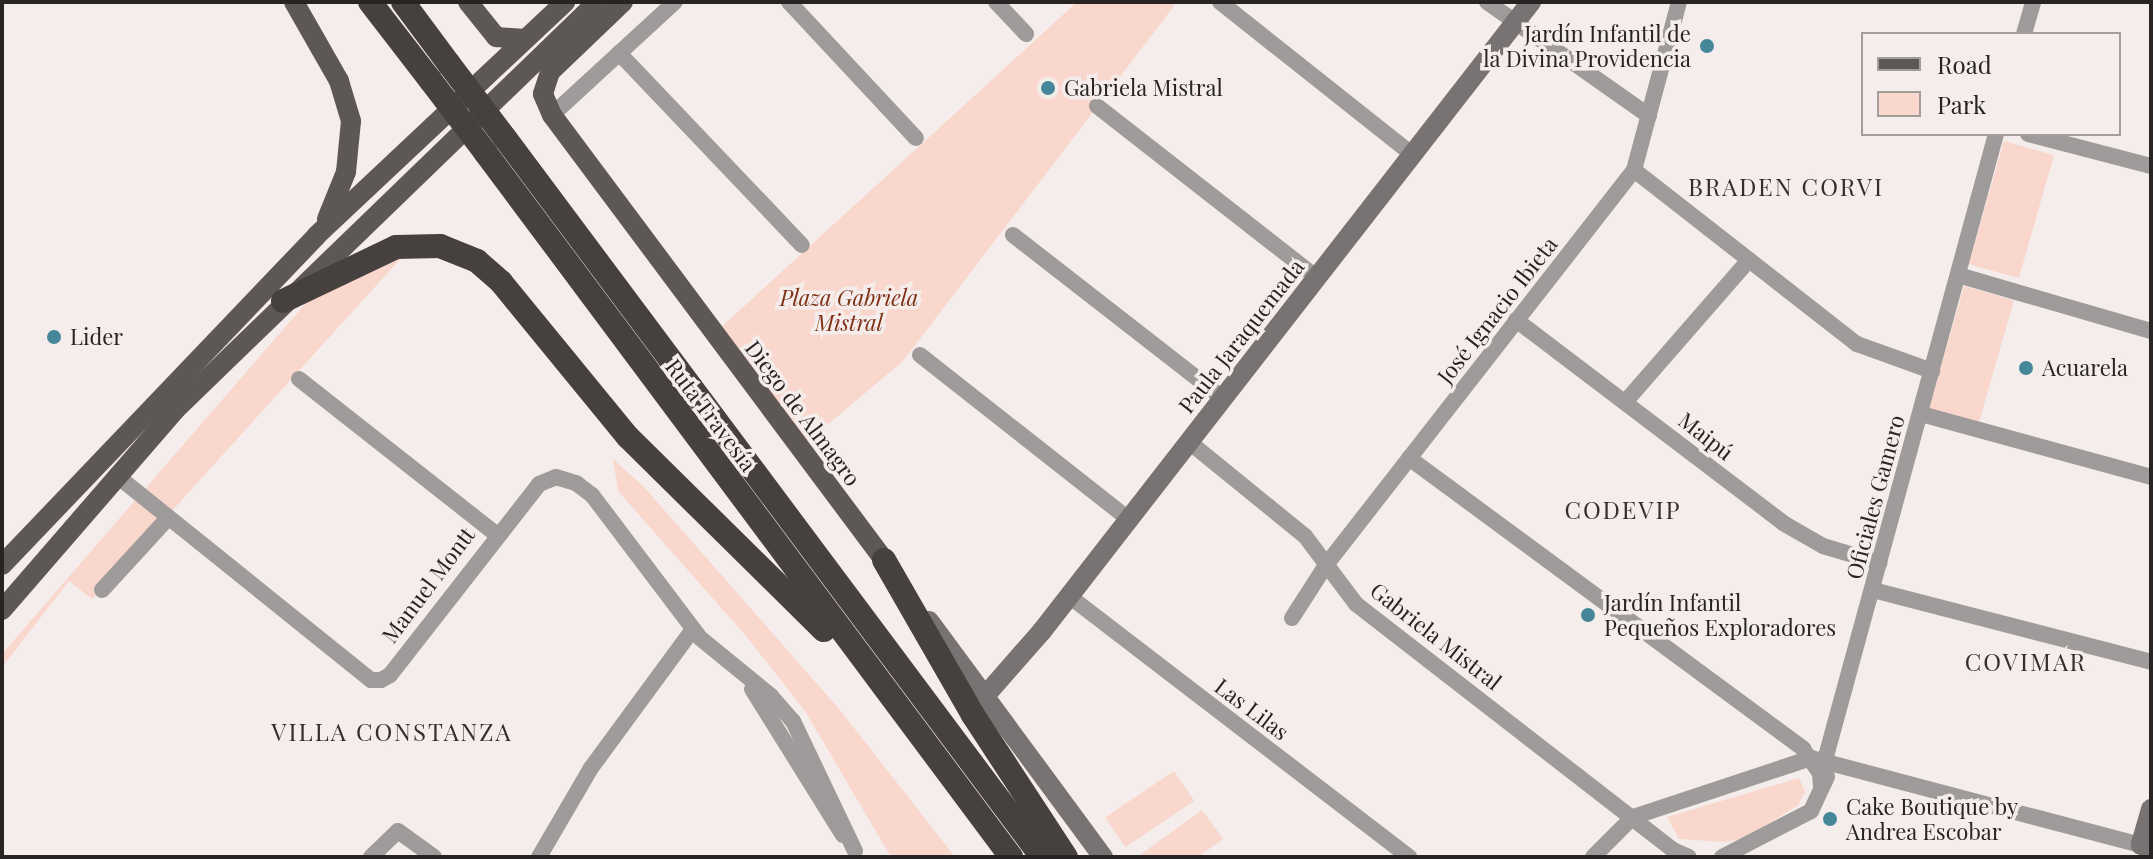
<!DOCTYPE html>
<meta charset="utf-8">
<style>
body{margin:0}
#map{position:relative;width:2153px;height:859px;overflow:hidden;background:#f5edeb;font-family:"Playfair Display",serif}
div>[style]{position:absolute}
.green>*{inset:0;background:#f9d7cc;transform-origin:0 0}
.street>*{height:16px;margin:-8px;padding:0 8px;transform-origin:8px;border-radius:8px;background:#9e9b9a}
.secondary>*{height:20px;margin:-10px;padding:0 10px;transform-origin:10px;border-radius:10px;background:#787372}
.primary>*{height:20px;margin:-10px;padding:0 10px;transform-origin:10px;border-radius:10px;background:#5d5756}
.highway>*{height:24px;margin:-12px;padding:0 12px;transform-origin:12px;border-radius:12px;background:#46403e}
.highway-bridge>*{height:24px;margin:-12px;padding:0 12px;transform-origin:12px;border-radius:12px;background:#46403e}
.dots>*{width:22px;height:22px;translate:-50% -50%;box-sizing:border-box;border:4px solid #f5edeb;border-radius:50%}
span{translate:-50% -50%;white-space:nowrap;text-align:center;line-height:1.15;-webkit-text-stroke:7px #f5edeb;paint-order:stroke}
.poi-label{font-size:22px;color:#272423}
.right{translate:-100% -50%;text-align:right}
.left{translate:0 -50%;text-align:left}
.park-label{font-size:22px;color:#7d3014;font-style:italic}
.street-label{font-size:22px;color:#272423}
.neighbourhood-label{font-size:24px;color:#342f2d;letter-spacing:2px}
.frame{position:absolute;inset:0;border:4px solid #272423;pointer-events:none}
.legend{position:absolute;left:1861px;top:32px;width:260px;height:104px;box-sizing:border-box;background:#f5edeb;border:2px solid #a39d9b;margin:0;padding:10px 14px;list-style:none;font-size:24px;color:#272423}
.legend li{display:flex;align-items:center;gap:16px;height:40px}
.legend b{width:40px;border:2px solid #a39d9b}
</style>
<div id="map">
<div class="green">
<div style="clip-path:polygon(1077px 2px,1177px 2px,903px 361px,805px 444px,719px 329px)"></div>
<div style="left:2004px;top:141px;width:52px;height:128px;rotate:16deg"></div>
<div style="clip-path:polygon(403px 256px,92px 599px,69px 581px,2px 667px,2px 654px,306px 303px)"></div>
<div style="left:1964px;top:286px;width:52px;height:128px;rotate:16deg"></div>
<div style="clip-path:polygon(613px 459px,644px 487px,840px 710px,955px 857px,891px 857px,805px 711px,746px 636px,618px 491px)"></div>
<div style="left:1174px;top:771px;width:36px;height:83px;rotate:56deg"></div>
<div style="clip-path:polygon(1799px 778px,1805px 792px,1798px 805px,1746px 838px,1725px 842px,1679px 839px,1667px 817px)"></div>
<div style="clip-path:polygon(1202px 810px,1223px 839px,1198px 857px,1137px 857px)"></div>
</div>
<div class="street">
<div style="left:789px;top:2px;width:186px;rotate:47deg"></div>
<div style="left:996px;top:2px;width:44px;rotate:46.8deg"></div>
<div style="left:1220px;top:2px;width:245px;rotate:38.4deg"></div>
<div style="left:1487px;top:2px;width:198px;rotate:35.1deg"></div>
<div style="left:2024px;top:34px;width:33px;rotate:-74deg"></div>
<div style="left:619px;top:53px;width:265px;rotate:46.4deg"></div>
<div style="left:1097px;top:106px;width:279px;rotate:38deg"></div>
<div style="left:552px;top:115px;width:167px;rotate:-42.6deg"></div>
<div style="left:2028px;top:134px;width:127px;rotate:14.6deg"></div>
<div style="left:1634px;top:170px;width:283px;rotate:38deg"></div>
<div style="left:1857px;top:344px;width:80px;rotate:19.8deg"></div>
<div style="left:1013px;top:235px;width:267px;rotate:37.9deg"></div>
<div style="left:1958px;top:275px;width:201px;rotate:16.2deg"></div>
<div style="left:1516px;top:320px;width:335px;rotate:37.2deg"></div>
<div style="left:1783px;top:523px;width:46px;rotate:29.9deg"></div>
<div style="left:1823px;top:546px;width:59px;rotate:16.6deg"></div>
<div style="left:920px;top:355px;width:263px;rotate:38.2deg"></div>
<div style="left:299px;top:379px;width:252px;rotate:38.2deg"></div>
<div style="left:1626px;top:401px;width:187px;rotate:-48.9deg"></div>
<div style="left:1921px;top:414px;width:238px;rotate:15.3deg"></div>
<div style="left:1188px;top:441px;width:151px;rotate:39.1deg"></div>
<div style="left:1305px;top:536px;width:85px;rotate:53.1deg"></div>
<div style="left:1356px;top:604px;width:401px;rotate:37.8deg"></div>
<div style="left:1673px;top:850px;width:17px;rotate:24deg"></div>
<div style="left:1409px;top:458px;width:490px;rotate:36.4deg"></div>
<div style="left:1803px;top:749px;width:29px;rotate:55deg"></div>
<div style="left:1820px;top:773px;width:13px;rotate:86deg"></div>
<div style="left:116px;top:475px;width:327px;rotate:38.8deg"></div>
<div style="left:371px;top:680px;width:10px"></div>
<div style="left:381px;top:680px;width:10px;rotate:-29deg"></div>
<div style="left:390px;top:675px;width:242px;rotate:-52deg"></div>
<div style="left:539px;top:484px;width:18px;rotate:-22deg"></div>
<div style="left:556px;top:477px;width:21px;rotate:17deg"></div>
<div style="left:576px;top:483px;width:20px;rotate:37deg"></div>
<div style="left:592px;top:495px;width:179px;rotate:52.9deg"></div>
<div style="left:700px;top:638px;width:92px;rotate:39.2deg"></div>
<div style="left:771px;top:696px;width:33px;rotate:49deg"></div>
<div style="left:793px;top:721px;width:144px;rotate:64.5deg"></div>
<div style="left:102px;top:590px;width:96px;rotate:-47.5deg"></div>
<div style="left:1873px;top:590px;width:287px;rotate:14.5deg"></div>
<div style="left:1069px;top:596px;width:429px;rotate:37.5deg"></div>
<div style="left:1292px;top:618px;width:63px;rotate:-57.3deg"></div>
<div style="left:1326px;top:565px;width:501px;rotate:-52.05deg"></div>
<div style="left:1634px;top:170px;width:174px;rotate:-75deg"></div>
<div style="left:752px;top:689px;width:172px;rotate:58.1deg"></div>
<div style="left:1825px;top:760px;width:649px;rotate:-74.72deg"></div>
<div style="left:371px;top:857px;width:37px;rotate:-44deg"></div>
<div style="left:398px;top:831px;width:44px;rotate:35.8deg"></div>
<div style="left:539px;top:857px;width:103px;rotate:-59.7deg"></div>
<div style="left:591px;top:768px;width:172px;rotate:-53.7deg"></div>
<div style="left:1593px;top:857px;width:57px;rotate:-45deg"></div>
<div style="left:1633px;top:817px;width:188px;rotate:-18.3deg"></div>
<div style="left:1811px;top:758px;width:341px;rotate:14.8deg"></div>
<div style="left:1722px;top:857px;width:100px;rotate:-27.3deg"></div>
<div style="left:1811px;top:811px;width:38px;rotate:-65deg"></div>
</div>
<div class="secondary">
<div style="left:929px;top:621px;width:293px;rotate:53.6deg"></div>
<div style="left:985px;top:696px;width:86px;rotate:-48.8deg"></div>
<div style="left:1042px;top:631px;width:797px;rotate:-52.14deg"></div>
<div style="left:2151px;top:809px;width:37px;rotate:106deg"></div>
<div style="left:2141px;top:845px;width:10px;rotate:11deg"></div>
</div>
<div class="primary">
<div style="left:294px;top:2px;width:91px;rotate:60.3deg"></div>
<div style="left:339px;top:81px;width:42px;rotate:73.3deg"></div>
<div style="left:351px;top:121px;width:51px;rotate:95.6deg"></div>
<div style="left:346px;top:172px;width:51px;rotate:112deg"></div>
<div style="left:468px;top:2px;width:45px;rotate:51.3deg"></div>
<div style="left:496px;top:37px;width:29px;rotate:4deg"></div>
<div style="left:623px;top:2px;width:101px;rotate:136.2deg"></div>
<div style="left:550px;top:72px;width:23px;rotate:108deg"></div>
<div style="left:543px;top:94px;width:23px;rotate:67deg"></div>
<div style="left:552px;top:115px;width:555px;rotate:53.27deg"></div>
<div style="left:2px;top:565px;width:455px;rotate:-46.3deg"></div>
<div style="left:316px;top:236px;width:342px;rotate:-43.2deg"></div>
<div style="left:2px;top:610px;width:264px;rotate:-49.1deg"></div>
<div style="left:175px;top:410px;width:587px;rotate:-44.03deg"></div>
</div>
<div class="highway">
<div style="left:370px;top:2px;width:100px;rotate:52.3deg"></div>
<div style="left:403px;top:2px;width:77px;rotate:53.4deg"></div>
<div style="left:505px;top:138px;width:897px;rotate:53.25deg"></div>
<div style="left:485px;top:152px;width:880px;rotate:53.27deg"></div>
<div style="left:283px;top:301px;width:125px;rotate:-25.5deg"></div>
<div style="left:396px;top:247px;width:44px;rotate:-1.3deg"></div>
<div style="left:440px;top:246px;width:40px;rotate:22deg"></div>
<div style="left:477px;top:261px;width:32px;rotate:41deg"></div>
<div style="left:501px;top:282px;width:200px;rotate:50.7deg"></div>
<div style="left:628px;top:437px;width:275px;rotate:44.6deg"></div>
<div style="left:884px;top:560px;width:179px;rotate:60.1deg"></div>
<div style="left:973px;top:715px;width:170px;rotate:56.8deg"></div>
</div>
<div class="highway-bridge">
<div style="left:449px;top:64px;width:93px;rotate:52.9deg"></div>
<div style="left:431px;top:81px;width:89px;rotate:52.7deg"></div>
</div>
<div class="dots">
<div style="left:1707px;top:46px;background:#468699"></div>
<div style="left:1048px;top:88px;background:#468699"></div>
<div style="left:54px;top:337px;background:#468699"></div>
<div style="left:2026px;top:368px;background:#468699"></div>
<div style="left:1588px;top:615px;background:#468699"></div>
<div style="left:1830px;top:819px;background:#468699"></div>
</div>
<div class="poi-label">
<span class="right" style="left:1691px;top:46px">Jardín Infantil de<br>la Divina Providencia</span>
<span class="left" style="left:1064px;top:88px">Gabriela Mistral</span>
<span class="left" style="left:70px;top:337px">Lider</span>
<span class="left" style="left:2042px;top:368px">Acuarela</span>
<span class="left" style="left:1604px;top:615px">Jardín Infantil<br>Pequeños Exploradores</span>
<span class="left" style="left:1846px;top:819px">Cake Boutique by<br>Andrea Escobar</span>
</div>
<div class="park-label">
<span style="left:849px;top:310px">Plaza Gabriela<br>Mistral</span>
</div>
<div class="street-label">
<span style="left:1497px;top:310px;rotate:-52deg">José Ignacio Ibieta</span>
<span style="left:1241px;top:336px;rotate:-52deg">Paula Jaraquemada</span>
<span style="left:803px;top:413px;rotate:53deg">Diego de Almagro</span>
<span style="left:711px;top:415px;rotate:53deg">Ruta Travesía</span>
<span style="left:1706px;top:436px;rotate:38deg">Maipú</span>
<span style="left:1875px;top:497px;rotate:-75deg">Oficiales Gamero</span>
<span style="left:428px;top:585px;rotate:-53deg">Manuel Montt</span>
<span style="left:1436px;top:636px;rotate:38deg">Gabriela Mistral</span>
<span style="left:1252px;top:709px;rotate:37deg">Las Lilas</span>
</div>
<div class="neighbourhood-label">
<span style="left:1786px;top:187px">BRADEN CORVI</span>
<span style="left:1623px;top:510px">CODEVIP</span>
<span style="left:2026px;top:662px">COVIMAR</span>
<span style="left:392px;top:732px">VILLA CONSTANZA</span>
</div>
<div class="frame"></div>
<ul class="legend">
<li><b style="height:10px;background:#5d5756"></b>Road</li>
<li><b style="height:22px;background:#f9d7cc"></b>Park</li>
</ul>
</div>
